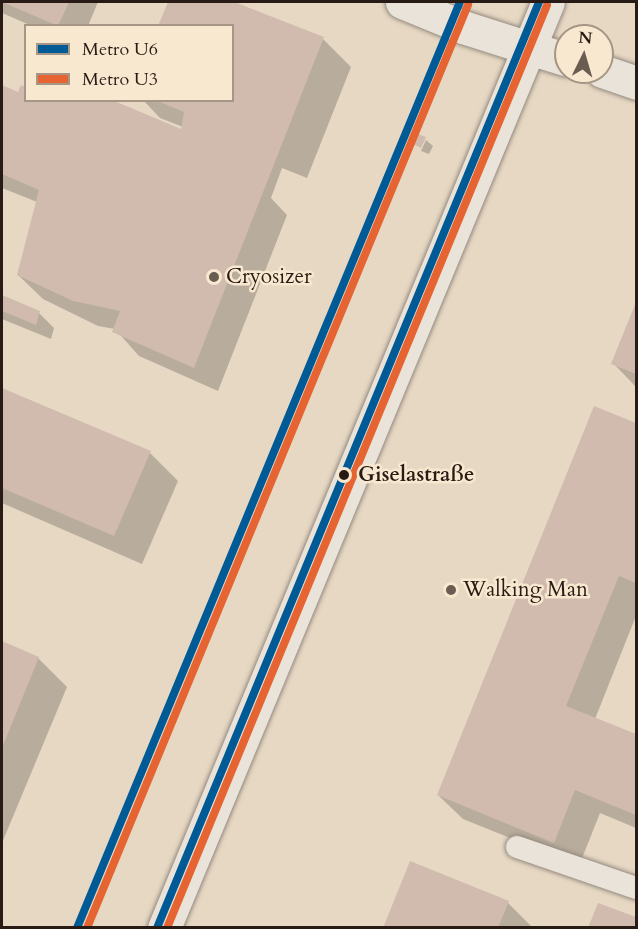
<!DOCTYPE html>
<meta charset="utf-8">
<style>
body{margin:0}
#map{position:relative;width:638px;height:929px;overflow:hidden;background:#e7d8c4;font-family:Cardo,serif}
div>[style]{position:absolute}
.shadow>*{inset:0;background:#0003}
.building>*{inset:0;background:#d0bbae}
.roads{filter:drop-shadow(0 0 2px #948a7f) drop-shadow(0 0 2px #948a7f)}
.lane>*{height:22px;margin:-11px;padding:0 11px;transform-origin:11px;border-radius:11px;background:#eae3d9}
.street>*{height:33px;margin:-16.5px;padding:0 16.5px;transform-origin:16.5px;border-radius:16.5px;background:#eae3d9}
.secondary>*{height:33px;margin:-16.5px;padding:0 16.5px;transform-origin:16.5px;border-radius:16.5px;background:#eae3d9}
.metro-1>*{height:8px;margin:-4px;padding:0 4px;transform-origin:4px;border-radius:4px;background:#005a96}
.metro-2>*{height:8px;margin:-4px;padding:0 4px;transform-origin:4px;border-radius:4px;background:#e66432}
.dots>*{width:16px;height:16px;translate:-50% -50%;box-sizing:border-box;border:3px solid #f8e8d0;border-radius:50%}
span{translate:-50% -50%;white-space:nowrap;text-align:center;line-height:1.15;-webkit-text-stroke:5px #f8e8d0;paint-order:stroke}
.poi-label{font-size:21px;color:#281a14}
.left{translate:0 -50%;text-align:left}
.stop-label{font-size:21px;color:#281a14;font-weight:700}
.frame{position:absolute;inset:0;border:3px solid #281a14;pointer-events:none}
.legend{position:absolute;left:24px;top:24px;width:210px;height:78px;box-sizing:border-box;background:#f8e8d0;border:2px solid #a59685;margin:0;padding:8px 10px;list-style:none;font-size:18px;color:#281a14}
.legend li{display:flex;align-items:center;gap:12px;height:30px}
.legend b{width:30px;border:2px solid #a59685}
.north{position:absolute;left:554px;top:24px;width:60px;height:60px;box-sizing:border-box;background:#f8e8d0;border:2px solid #a59685;border-radius:50%;rotate:5deg;font-size:16px;font-weight:700;line-height:24px;text-align:center;color:#281a14}
.north::after{content:'';display:block;margin:auto;width:21px;height:27px;background:#6b5c52;clip-path:polygon(50% 0,100% 100%,50% 72%,0 100%)}
</style>
<div id="map">
<div class="shadow">
<div style="clip-path:polygon(2px 2px,98px 2px,88px 26px,32px 26px,2px 13px)"></div>
<div style="clip-path:polygon(170px 2px,234px 2px,323px 39px,351px 67px,307px 178px,282px 168px,271px 198px,287px 215px,218px 391px,139px 356px,115px 329px,98px 326px,43px 299px,18px 275px,37px 202px,2px 188px,2px 86px,26px 100px,182px 131px,183px 127px,160px 118px,143px 100px,232px 100px,232px 26px,160px 26px)"></div>
<div style="clip-path:polygon(426px 140px,433px 146px,429px 154px,421px 151px)"></div>
<div style="clip-path:polygon(2px 297px,39px 313px,54px 328px,51px 339px,2px 319px)"></div>
<div style="clip-path:polygon(636px 306px,636px 387px,613px 363px)"></div>
<div style="clip-path:polygon(2px 389px,150px 453px,178px 481px,142px 564px,2px 503px)"></div>
<div style="clip-path:polygon(595px 408px,636px 425px,636px 616px,595px 719px,636px 736px,636px 828px,600px 813px,579px 866px,463px 819px,438px 795px)"></div>
<div style="clip-path:polygon(2px 643px,38px 658px,67px 687px,2px 843px)"></div>
<div style="clip-path:polygon(508px 903px,533px 928px,383px 928px)"></div>
</div>
<div class="building">
<div style="clip-path:polygon(2px 2px,69px 2px,58px 26px)"></div>
<div style="clip-path:polygon(168px 2px,234px 2px,324px 37px,194px 368px,112px 332px,120px 311px,73px 301px,17px 275px,39px 190px,2px 174px,2px 85px,18px 92px,21px 85px,26px 87px,26px 100px,112px 100px,181px 129px,184px 112px,155px 100px,232px 100px,232px 26px,158px 26px)"></div>
<div style="clip-path:polygon(415px 133px,426px 137px,421px 148px,411px 143px)"></div>
<div style="clip-path:polygon(2px 295px,40px 311px,36px 325px,2px 311px)"></div>
<div style="clip-path:polygon(636px 302px,636px 374px,611px 364px)"></div>
<div style="clip-path:polygon(2px 388px,151px 451px,114px 536px,2px 488px)"></div>
<div style="clip-path:polygon(594px 406px,636px 423px,636px 583px,619px 576px,566px 706px,636px 734px,636px 815px,575px 790px,554px 843px,437px 795px)"></div>
<div style="clip-path:polygon(2px 641px,39px 657px,2px 748px)"></div>
<div style="clip-path:polygon(410px 861px,509px 901px,498px 928px,383px 928px)"></div>
<div style="clip-path:polygon(598px 903px,636px 917px,636px 928px,588px 928px)"></div>
</div>
<div class="roads">
<div class="lane">
<div style="left:517px;top:847px;width:126px;rotate:19deg"></div>
</div>
<div class="street">
<div style="left:529px;top:48px;width:39px;rotate:17deg"></div>
<div style="left:602px;top:71px;width:36px;rotate:19deg"></div>
</div>
<div class="secondary">
<div style="left:402px;top:2px;width:66px;rotate:22.3deg"></div>
<div style="left:463px;top:27px;width:69px;rotate:17.7deg"></div>
<div style="left:164px;top:928px;width:1002px;rotate:-67.48deg"></div>
</div>
</div>
<div class="metro-1">
<div style="left:77px;top:928px;width:1002px;rotate:-67.53deg"></div>
<div style="left:157px;top:928px;width:1002px;rotate:-67.58deg"></div>
</div>
<div class="metro-2">
<div style="left:87px;top:928px;width:999px;rotate:-67.57deg"></div>
<div style="left:167px;top:928px;width:998px;rotate:-67.62deg"></div>
</div>
<div class="dots">
<div style="left:214px;top:277px;background:#6b5c52"></div>
<div style="left:344px;top:475px;background:#281a14"></div>
<div style="left:451px;top:590px;background:#6b5c52"></div>
</div>
<div class="poi-label">
<span class="left" style="left:226px;top:277px">Cryosizer</span>
<span class="left" style="left:463px;top:590px">Walking Man</span>
</div>
<div class="stop-label">
<span class="left" style="left:358px;top:475px">Giselastraße</span>
</div>
<div class="frame"></div>
<ul class="legend">
<li><b style="height:8px;background:#005a96"></b>Metro U6</li>
<li><b style="height:8px;background:#e66432"></b>Metro U3</li>
</ul>
<div class="north">N</div>
</div>
